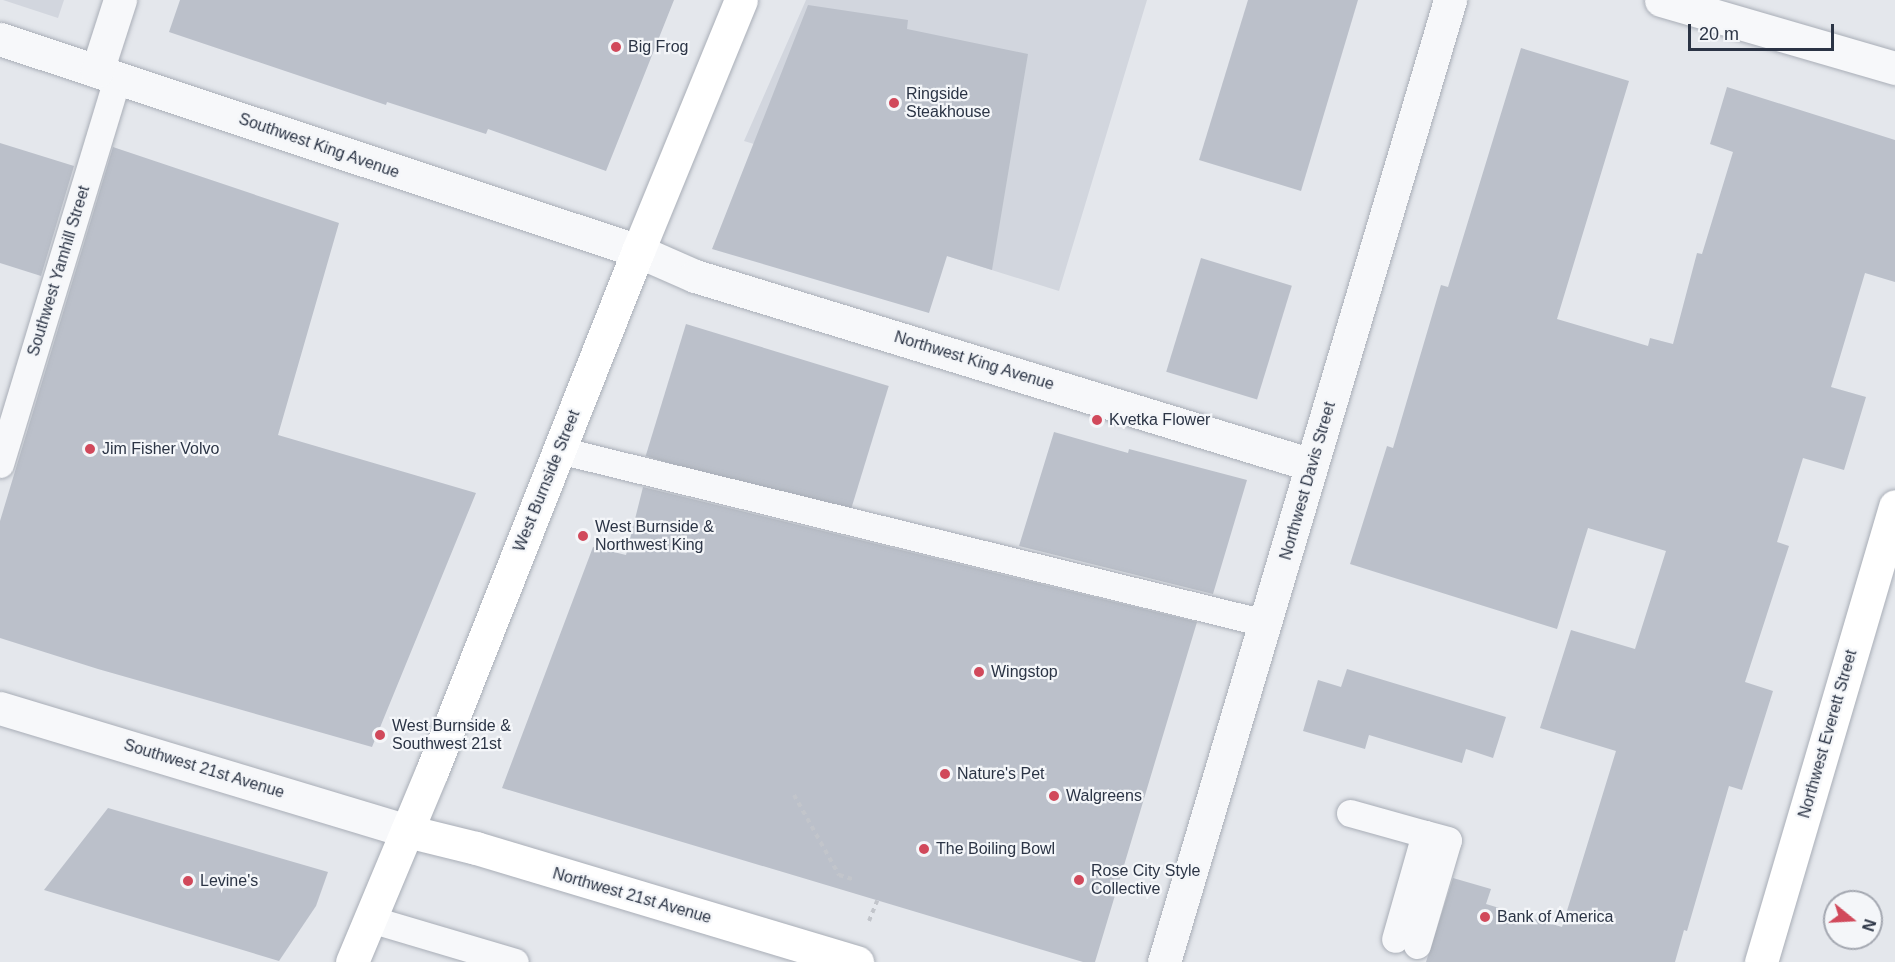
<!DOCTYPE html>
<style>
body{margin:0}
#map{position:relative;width:1895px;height:962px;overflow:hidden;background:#e4e7ec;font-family:Helvetica,sans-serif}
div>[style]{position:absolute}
.built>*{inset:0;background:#d2d6de}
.building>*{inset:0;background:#bbc0ca;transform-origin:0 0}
.path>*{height:4px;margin-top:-2px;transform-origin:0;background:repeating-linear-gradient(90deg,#c2c5cb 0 4.5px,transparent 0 9px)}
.roads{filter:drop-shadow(0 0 2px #a9aeb7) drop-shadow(0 0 2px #a9aeb7)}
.lane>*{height:27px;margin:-13.5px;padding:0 13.5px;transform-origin:13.5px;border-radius:13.5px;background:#f7f8fa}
.street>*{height:33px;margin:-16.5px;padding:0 16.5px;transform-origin:16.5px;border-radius:16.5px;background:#f7f8fa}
.secondary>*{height:33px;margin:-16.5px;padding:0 16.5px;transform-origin:16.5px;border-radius:16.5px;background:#fff}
.primary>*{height:33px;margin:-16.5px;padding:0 16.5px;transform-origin:16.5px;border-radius:16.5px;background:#fff}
.dots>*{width:16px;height:16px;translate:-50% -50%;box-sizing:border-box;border:3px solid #f4f6f9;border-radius:50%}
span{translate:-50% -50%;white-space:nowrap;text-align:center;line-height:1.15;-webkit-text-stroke:4.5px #f4f6f9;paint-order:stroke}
.poi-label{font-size:16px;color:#2b3445}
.left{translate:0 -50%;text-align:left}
.street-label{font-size:16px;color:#2b3445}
.north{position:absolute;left:1823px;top:890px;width:60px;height:60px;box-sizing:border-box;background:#f4f6f9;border:2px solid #a4a8b1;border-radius:50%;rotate:108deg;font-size:16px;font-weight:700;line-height:24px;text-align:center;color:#2b3445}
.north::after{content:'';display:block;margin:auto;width:21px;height:27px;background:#d1495b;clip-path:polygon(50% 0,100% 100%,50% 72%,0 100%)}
.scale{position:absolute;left:1688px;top:24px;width:146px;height:27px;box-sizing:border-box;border:3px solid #2b3445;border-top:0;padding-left:8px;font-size:18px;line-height:21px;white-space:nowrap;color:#2b3445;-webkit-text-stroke:4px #f4f6f9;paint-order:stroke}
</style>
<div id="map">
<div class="built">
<div style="clip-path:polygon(3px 0,64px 0,58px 18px)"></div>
<div style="clip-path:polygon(806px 0,1147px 0,1059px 291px,947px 256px,952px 244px,837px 169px,744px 141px)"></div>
</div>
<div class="building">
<div style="clip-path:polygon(180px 0,674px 0,606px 171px,488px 129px,486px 134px,387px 102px,386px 105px,169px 32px)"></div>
<div style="clip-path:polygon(1248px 0,1358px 0,1301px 191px,1199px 160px)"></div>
<div style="clip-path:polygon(808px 5px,908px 20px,907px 29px,1028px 54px,992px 270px,947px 256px,929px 313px,712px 249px)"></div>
<div style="clip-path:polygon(1521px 48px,1629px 81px,1557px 319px,1648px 346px,1650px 338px,1673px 344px,1697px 253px,1702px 254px,1733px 152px,1710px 144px,1727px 87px,1895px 140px,1895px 282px,1865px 273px,1831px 387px,1866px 397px,1844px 470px,1803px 458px,1777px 542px,1789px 546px,1745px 682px,1773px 691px,1742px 790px,1729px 786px,1687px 931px,1684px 930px,1675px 962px,1426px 962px,1453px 878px,1491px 889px,1486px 904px,1562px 927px,1616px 751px,1540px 728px,1571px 630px,1635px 649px,1666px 551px,1588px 528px,1557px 629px,1350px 564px,1387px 446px,1393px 448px,1441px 285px,1448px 287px)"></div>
<div style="clip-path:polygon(0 143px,74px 166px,41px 276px,0 263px)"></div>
<div style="clip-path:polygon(113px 147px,339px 223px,278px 435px,476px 493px,372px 747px,98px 669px,0 638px,0 521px)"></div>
<div style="left:1201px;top:258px;width:95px;height:119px;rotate:17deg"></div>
<div style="left:686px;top:324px;width:212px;height:138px;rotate:17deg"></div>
<div style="clip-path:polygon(1054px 432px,1128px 453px,1129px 449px,1247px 480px,1213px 594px,1019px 546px)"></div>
<div style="clip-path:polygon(643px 487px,1197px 622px,1095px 962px,1083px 962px,502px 788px,593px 547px,626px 555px)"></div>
<div style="clip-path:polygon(1347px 669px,1506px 717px,1493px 758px,1466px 749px,1462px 763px,1369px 735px,1365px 749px,1303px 731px,1318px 680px,1341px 687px)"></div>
<div style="clip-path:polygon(108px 808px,328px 872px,316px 906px,279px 961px,44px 890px)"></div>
</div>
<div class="path">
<div style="left:794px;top:795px;width:92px;rotate:60.6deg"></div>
<div style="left:839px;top:875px;width:14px;rotate:17deg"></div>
<div style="left:869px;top:921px;width:22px;rotate:-68deg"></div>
</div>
<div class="roads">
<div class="lane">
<div style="left:559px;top:450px;width:727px;rotate:13.77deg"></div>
<div style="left:0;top:464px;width:403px;rotate:-73.1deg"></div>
<div style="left:1350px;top:813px;width:78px;rotate:15.6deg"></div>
<div style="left:1425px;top:834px;width:109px;rotate:105.9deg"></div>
<div style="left:370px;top:919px;width:151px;rotate:16.5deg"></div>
<div style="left:1417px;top:945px;width:109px;rotate:-73.6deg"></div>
<div style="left:1448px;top:840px;width:24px;rotate:-165deg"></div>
</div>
<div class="street">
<div style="left:1661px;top:0;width:244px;rotate:16.2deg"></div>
<div style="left:0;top:39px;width:672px;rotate:18.38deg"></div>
<div style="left:638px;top:251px;width:62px;rotate:23.7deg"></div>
<div style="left:695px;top:276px;width:645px;rotate:17.03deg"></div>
<div style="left:97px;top:71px;width:75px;rotate:-72.1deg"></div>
<div style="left:0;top:708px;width:425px;rotate:16.8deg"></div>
<div style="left:1164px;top:962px;width:1004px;rotate:-73.44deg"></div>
</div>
<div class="secondary">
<div style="left:407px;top:831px;width:71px;rotate:13.8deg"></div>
<div style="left:476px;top:848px;width:398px;rotate:16.7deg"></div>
<div style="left:1761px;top:962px;width:475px;rotate:-73.6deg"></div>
</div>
<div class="primary">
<div style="left:352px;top:962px;width:207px;rotate:-67.3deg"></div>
<div style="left:432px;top:771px;width:559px;rotate:-68.39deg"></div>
<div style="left:638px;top:251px;width:271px;rotate:-67.7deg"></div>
</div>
</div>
<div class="dots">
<div style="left:616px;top:47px;background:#d1495b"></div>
<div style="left:894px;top:103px;background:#d1495b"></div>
<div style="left:1097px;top:420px;background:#d1495b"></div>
<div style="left:90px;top:449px;background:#d1495b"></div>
<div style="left:583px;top:536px;background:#d1495b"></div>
<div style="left:979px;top:672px;background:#d1495b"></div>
<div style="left:380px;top:735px;background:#d1495b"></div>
<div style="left:945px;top:774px;background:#d1495b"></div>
<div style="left:1054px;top:796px;background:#d1495b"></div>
<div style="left:924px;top:849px;background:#d1495b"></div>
<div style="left:1079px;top:880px;background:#d1495b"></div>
<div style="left:188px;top:881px;background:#d1495b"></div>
<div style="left:1485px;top:917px;background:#d1495b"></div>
</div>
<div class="poi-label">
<span class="left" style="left:628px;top:47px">Big Frog</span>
<span class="left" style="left:906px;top:103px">Ringside<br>Steakhouse</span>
<span class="left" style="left:1109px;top:420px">Kvetka Flower</span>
<span class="left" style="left:102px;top:449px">Jim Fisher Volvo</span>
<span class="left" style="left:595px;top:536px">West Burnside &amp;<br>Northwest King</span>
<span class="left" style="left:991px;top:672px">Wingstop</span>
<span class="left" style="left:392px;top:735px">West Burnside &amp;<br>Southwest 21st</span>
<span class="left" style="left:957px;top:774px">Nature's Pet</span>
<span class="left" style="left:1066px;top:796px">Walgreens</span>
<span class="left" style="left:936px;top:849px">The Boiling Bowl</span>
<span class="left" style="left:1091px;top:880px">Rose City Style<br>Collective</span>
<span class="left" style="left:200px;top:881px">Levine's</span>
<span class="left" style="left:1497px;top:917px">Bank of America</span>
</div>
<div class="street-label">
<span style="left:319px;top:146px;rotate:19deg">Southwest King Avenue</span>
<span style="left:59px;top:271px;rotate:-73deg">Southwest Yamhill Street</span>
<span style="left:974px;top:361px;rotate:17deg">Northwest King Avenue</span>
<span style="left:547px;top:481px;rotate:-68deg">West Burnside Street</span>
<span style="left:1308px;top:481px;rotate:-74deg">Northwest Davis Street</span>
<span style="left:1828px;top:734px;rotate:-74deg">Northwest Everett Street</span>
<span style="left:204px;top:769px;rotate:17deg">Southwest 21st Avenue</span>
<span style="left:632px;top:896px;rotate:16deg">Northwest 21st Avenue</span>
</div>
<div class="north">N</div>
<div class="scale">20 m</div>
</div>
